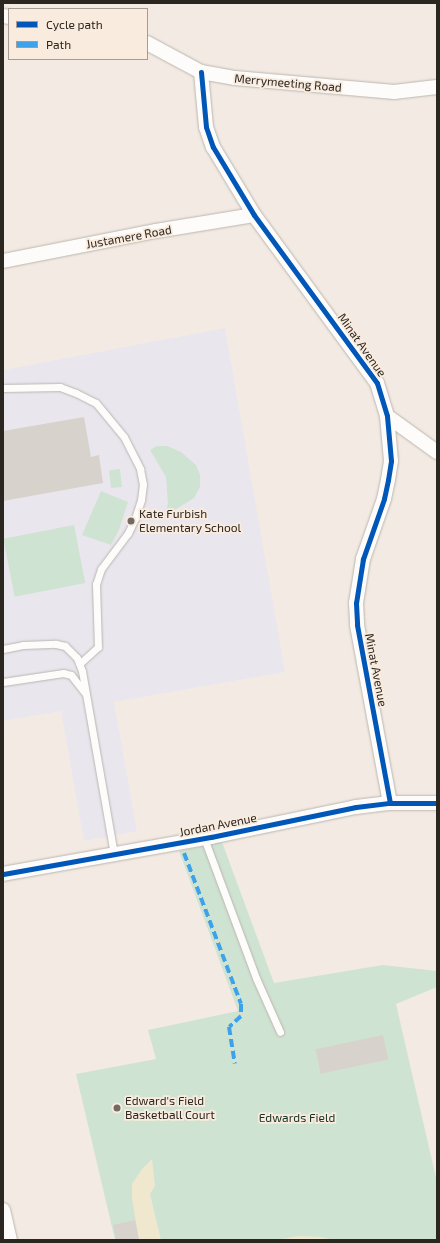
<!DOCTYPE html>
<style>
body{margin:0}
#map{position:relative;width:440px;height:1243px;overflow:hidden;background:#f3ebe3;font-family:"Exo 2",sans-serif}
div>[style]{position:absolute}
.education>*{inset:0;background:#eae6ee}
.green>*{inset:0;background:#cfe3d2;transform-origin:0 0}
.sand>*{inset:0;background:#f0e7cf}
.building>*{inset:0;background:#d8d2cc;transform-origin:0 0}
.roads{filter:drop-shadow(0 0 1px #bbb6af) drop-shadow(0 0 1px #bbb6af)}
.service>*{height:7px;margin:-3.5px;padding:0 3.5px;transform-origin:3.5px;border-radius:3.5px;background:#fdfcfb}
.minor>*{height:14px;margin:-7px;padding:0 7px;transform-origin:7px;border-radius:7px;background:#fdfcfb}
.quiet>*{height:4px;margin-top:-2px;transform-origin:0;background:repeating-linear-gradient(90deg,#3ea2ea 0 8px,transparent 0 12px)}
.cycleway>*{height:5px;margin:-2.5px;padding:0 2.5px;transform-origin:2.5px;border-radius:2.5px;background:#0057b8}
.dots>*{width:11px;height:11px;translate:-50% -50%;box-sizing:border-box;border:2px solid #f9ebdd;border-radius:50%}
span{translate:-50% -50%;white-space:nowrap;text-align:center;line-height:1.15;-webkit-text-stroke:3.5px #f9ebdd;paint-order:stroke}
.street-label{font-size:12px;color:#2b2620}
.poi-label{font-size:12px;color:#2b2620}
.left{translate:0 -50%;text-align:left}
.park-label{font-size:12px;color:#133123}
.frame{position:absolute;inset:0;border:4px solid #2b2620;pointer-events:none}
.legend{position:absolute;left:8px;top:8px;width:140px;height:52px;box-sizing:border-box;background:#f9ebdd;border:1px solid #a79c91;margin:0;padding:5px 7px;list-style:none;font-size:12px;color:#2b2620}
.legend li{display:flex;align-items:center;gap:8px;height:20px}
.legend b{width:20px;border:1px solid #a79c91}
</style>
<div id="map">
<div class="education">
<div style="clip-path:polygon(225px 328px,285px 672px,114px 702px,137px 831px,84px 841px,61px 711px,3px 721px,3px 370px)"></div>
</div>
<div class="green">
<div style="clip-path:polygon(157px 446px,167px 446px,181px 452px,196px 465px,200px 475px,200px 487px,194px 498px,165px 516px,168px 503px,166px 477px,150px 450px)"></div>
<div style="left:120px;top:469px;width:18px;height:11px;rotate:84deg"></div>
<div style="clip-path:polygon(101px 491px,128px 502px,119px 530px,111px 545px,82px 535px)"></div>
<div style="left:74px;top:525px;width:59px;height:72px;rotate:79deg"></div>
<div style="clip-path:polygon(222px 842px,274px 983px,383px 965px,437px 971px,437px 987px,396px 1004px,437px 1182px,437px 1240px,115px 1240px,76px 1074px,156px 1059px,148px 1030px,238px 1011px,179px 851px)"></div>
</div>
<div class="sand">
<div style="clip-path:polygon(152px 1159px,155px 1186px,150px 1194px,161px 1240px,139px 1240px,132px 1199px,132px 1184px,142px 1169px)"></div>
<div style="clip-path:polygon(300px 1236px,321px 1237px,335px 1240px,274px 1240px)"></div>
</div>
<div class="building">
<div style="clip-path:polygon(84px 417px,91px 457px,99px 455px,103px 483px,3px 501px,3px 431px)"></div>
<div style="left:383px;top:1035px;width:25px;height:69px;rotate:78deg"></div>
<div style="clip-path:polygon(135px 1220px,139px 1240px,116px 1240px,113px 1225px)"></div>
</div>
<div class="roads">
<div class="service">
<div style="left:3px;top:388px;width:57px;rotate:-1deg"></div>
<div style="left:60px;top:387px;width:17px;rotate:21deg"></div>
<div style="left:76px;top:393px;width:22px;rotate:27deg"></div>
<div style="left:96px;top:403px;width:44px;rotate:50.5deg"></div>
<div style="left:124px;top:437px;width:36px;rotate:63deg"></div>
<div style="left:140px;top:469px;width:15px;rotate:79deg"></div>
<div style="left:143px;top:484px;width:16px;rotate:97deg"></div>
<div style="left:141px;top:500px;width:19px;rotate:108deg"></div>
<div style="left:135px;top:518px;width:17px;rotate:115deg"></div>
<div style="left:128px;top:533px;width:45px;rotate:126.9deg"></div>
<div style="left:101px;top:569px;width:16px;rotate:108deg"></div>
<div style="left:96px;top:584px;width:63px;rotate:88.2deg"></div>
<div style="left:98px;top:647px;width:25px;rotate:138deg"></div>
<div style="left:3px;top:649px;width:20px;rotate:-11deg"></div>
<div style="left:23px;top:645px;width:33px;rotate:-2deg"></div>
<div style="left:56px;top:644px;width:9px;rotate:13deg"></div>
<div style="left:65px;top:646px;width:17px;rotate:45deg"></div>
<div style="left:77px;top:658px;width:14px;rotate:69deg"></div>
<div style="left:82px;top:671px;width:186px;rotate:80.1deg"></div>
<div style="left:3px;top:682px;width:61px;rotate:-8.5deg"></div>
<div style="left:63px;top:673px;width:8px;rotate:14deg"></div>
<div style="left:71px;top:675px;width:23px;rotate:52deg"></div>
<div style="left:204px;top:838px;width:149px;rotate:69.6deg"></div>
<div style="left:256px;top:978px;width:59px;rotate:66deg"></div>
</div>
<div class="minor">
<div style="left:3px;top:16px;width:6px;rotate:9deg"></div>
<div style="left:147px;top:43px;width:61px;rotate:28.2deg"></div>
<div style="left:201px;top:72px;width:35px;rotate:10deg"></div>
<div style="left:235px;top:78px;width:160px;rotate:5deg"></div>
<div style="left:394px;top:92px;width:43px;rotate:-6.6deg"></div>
<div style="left:201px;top:72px;width:55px;rotate:84.8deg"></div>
<div style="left:206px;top:127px;width:21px;rotate:71deg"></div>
<div style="left:213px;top:147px;width:79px;rotate:58.9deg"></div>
<div style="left:254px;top:215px;width:208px;rotate:53.8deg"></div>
<div style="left:377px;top:383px;width:34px;rotate:73deg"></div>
<div style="left:387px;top:416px;width:45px;rotate:84.9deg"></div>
<div style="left:391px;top:461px;width:19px;rotate:99deg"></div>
<div style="left:388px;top:480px;width:19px;rotate:102deg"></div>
<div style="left:384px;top:499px;width:64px;rotate:109.3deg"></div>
<div style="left:363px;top:559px;width:45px;rotate:99deg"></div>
<div style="left:356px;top:603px;width:22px;rotate:87deg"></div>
<div style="left:357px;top:625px;width:181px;rotate:79.5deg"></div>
<div style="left:3px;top:261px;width:156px;rotate:-11.1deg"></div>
<div style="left:156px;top:231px;width:99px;rotate:-9.3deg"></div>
<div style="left:387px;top:416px;width:62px;rotate:35.8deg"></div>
<div style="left:3px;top:874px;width:211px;rotate:-10.1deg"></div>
<div style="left:211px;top:837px;width:148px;rotate:-11.7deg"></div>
<div style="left:356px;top:807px;width:34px;rotate:-7deg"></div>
<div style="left:390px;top:803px;width:47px"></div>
<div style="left:3px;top:1210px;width:31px;rotate:77deg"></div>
</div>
</div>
<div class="quiet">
<div style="left:184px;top:853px;width:161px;rotate:69.3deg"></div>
<div style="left:241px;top:1004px;width:12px;rotate:90deg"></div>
<div style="left:241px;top:1016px;width:16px;rotate:137deg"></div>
<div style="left:229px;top:1027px;width:37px;rotate:81deg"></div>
</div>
<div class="cycleway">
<div style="left:201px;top:72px;width:55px;rotate:84.8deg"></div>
<div style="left:206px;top:127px;width:21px;rotate:71deg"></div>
<div style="left:213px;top:147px;width:79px;rotate:58.9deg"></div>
<div style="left:254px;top:215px;width:208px;rotate:53.8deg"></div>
<div style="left:377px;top:383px;width:34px;rotate:73deg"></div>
<div style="left:387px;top:416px;width:45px;rotate:84.9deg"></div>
<div style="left:391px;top:461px;width:19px;rotate:99deg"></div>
<div style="left:388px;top:480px;width:19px;rotate:102deg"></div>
<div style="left:384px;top:499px;width:64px;rotate:109.3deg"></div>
<div style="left:363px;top:559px;width:45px;rotate:99deg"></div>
<div style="left:356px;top:603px;width:22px;rotate:87deg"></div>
<div style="left:357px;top:625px;width:181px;rotate:79.5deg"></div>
<div style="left:3px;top:874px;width:211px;rotate:-10.1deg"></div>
<div style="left:211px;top:837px;width:148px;rotate:-11.7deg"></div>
<div style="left:356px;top:807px;width:34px;rotate:-7deg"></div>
<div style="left:390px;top:803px;width:47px"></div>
</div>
<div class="dots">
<div style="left:131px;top:521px;background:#716b64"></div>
<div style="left:117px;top:1108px;background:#716b64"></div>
</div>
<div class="street-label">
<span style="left:288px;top:83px;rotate:5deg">Merrymeeting Road</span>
<span style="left:129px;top:237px;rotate:-10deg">Justamere Road</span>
<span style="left:362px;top:345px;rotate:55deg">Minat Avenue</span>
<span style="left:376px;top:670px;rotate:79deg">Minat Avenue</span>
<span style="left:218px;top:825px;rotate:-11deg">Jordan Avenue</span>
</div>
<div class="poi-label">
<span class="left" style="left:139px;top:521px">Kate Furbish<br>Elementary School</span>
<span class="left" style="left:125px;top:1108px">Edward's Field<br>Basketball Court</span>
</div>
<div class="park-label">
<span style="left:297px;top:1118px">Edwards Field</span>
</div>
<div class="frame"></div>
<ul class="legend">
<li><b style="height:5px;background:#0057b8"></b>Cycle path</li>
<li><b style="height:5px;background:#3ea2ea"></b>Path</li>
</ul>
</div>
